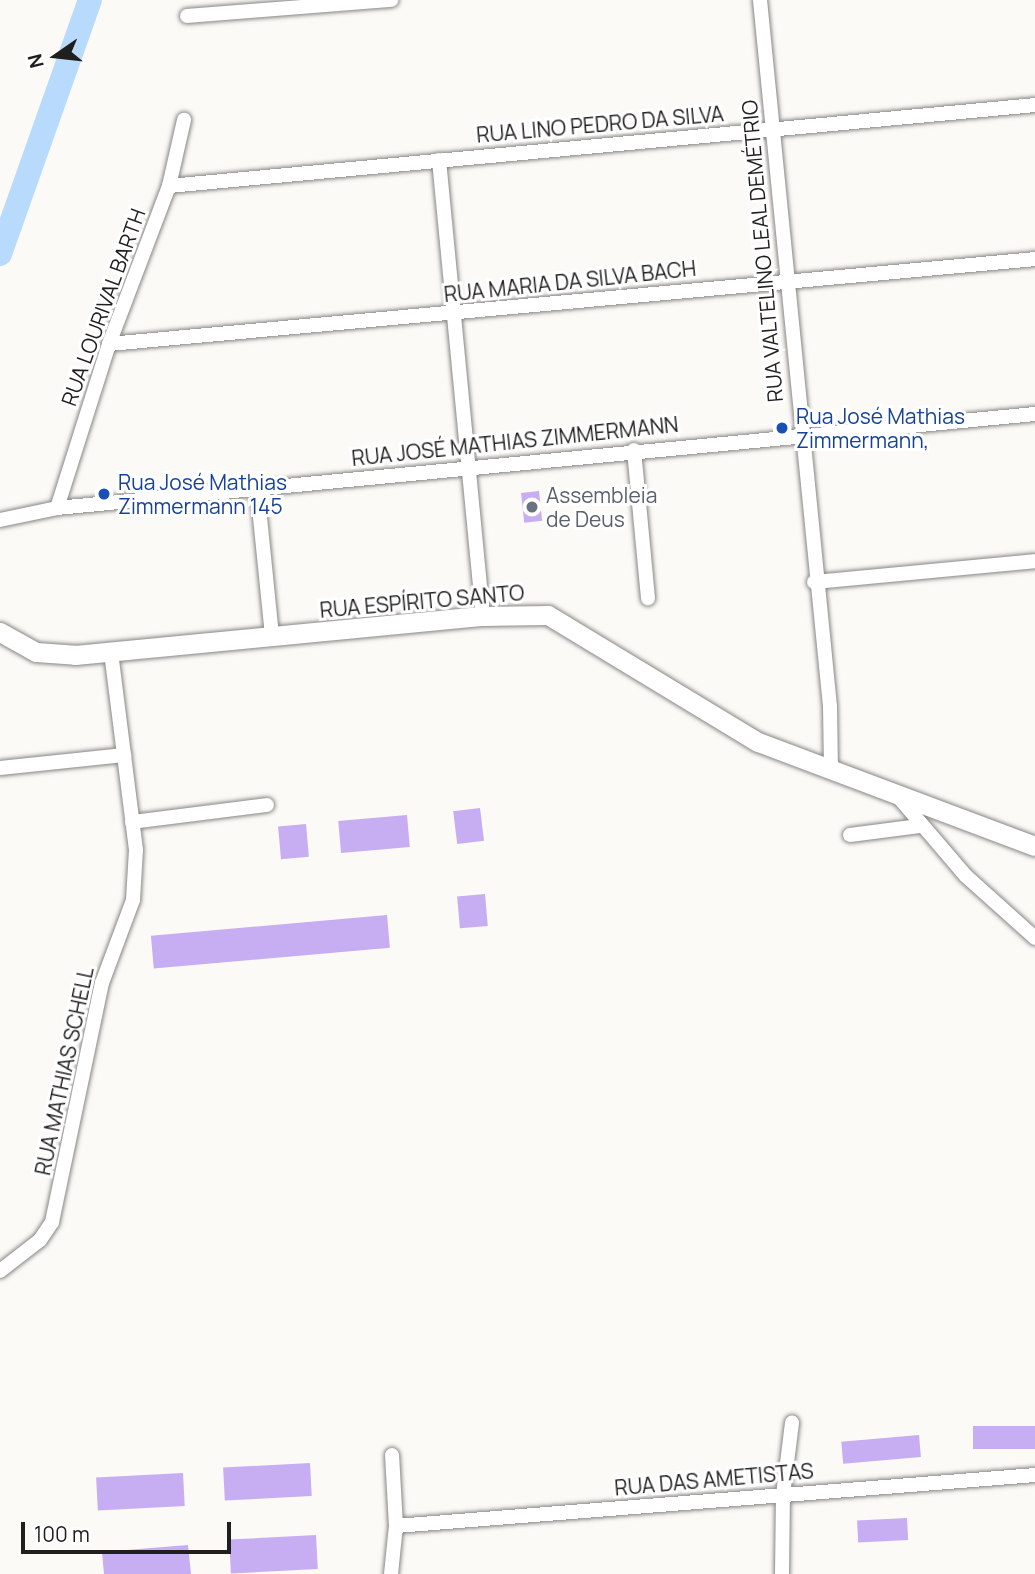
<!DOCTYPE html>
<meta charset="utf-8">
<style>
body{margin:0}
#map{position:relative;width:1035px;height:1574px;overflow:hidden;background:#fcfaf7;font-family:Manrope,sans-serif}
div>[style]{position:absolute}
.river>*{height:24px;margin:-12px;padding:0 12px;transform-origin:12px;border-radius:12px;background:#b8dafc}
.building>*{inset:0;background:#c7adf2;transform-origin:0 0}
.roads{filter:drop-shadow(0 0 2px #888684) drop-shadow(0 0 2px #888684)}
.minor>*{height:14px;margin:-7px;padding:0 7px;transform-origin:7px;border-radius:7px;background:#fff}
.tertiary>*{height:19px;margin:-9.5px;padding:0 9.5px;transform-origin:9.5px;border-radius:9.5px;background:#fff}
.dots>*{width:19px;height:19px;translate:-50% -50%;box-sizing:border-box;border:4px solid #fff;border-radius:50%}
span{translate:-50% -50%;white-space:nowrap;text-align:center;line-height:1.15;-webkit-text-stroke:6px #fff;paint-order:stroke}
.street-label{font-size:21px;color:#1f1f1e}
.transit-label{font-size:21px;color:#164399}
.left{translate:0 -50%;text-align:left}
.worship-label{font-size:21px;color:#5b616d}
.north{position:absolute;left:21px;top:21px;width:70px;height:70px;-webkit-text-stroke:5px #fff;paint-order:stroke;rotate:256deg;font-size:19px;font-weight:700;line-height:28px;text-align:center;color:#1f1f1e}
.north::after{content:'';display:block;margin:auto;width:24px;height:32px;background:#1f1f1e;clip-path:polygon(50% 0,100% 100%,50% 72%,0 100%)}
.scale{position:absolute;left:21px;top:1522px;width:210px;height:32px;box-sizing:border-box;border:4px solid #1f1f1e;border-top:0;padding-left:9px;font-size:21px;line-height:24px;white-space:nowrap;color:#1f1f1e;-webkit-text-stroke:5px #fff;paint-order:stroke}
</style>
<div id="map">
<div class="river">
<div style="left:0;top:254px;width:269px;rotate:-70.5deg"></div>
</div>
<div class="building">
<div style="left:539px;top:491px;width:30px;height:18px;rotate:84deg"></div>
<div style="left:480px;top:808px;width:33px;height:27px;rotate:83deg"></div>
<div style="left:407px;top:815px;width:32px;height:69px;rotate:85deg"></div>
<div style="left:306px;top:824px;width:33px;height:28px;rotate:85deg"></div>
<div style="left:485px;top:894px;width:32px;height:28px;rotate:85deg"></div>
<div style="left:387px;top:915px;width:33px;height:237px;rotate:85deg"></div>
<div style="left:1035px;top:1426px;width:23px;height:62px;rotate:90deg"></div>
<div style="left:919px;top:1435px;width:22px;height:78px;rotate:85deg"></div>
<div style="left:310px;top:1463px;width:33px;height:87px;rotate:87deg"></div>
<div style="left:183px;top:1473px;width:33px;height:87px;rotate:87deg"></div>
<div style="left:907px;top:1518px;width:22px;height:50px;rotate:87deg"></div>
<div style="left:316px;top:1535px;width:34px;height:87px;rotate:87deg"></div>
<div style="clip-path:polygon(188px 1545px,191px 1574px,104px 1574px,102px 1552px)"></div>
</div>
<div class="roads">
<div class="minor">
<div style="left:760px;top:0;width:709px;rotate:84.34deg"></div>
<div style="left:830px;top:706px;width:63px;rotate:89.1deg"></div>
<div style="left:187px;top:16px;width:205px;rotate:-4.5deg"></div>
<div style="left:439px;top:160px;width:458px;rotate:84.5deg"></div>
<div style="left:169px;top:186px;width:870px;rotate:-5.34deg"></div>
<div style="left:109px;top:344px;width:930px;rotate:-5.24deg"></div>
<div style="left:634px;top:450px;width:149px;rotate:84.6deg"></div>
<div style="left:257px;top:488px;width:149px;rotate:84.2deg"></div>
<div style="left:57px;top:508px;width:172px;rotate:-72.4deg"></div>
<div style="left:109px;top:344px;width:169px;rotate:-69.2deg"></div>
<div style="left:169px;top:186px;width:68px;rotate:-77.2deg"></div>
<div style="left:0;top:520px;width:58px;rotate:-11.9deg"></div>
<div style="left:57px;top:508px;width:983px;rotate:-5.49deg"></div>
<div style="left:814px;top:582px;width:222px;rotate:-5.4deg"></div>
<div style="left:0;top:768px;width:125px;rotate:-6deg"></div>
<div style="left:895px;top:793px;width:109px;rotate:49.5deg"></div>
<div style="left:966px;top:876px;width:93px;rotate:41.9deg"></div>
<div style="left:132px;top:822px;width:136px;rotate:-7.2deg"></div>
<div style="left:850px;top:835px;width:70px;rotate:-7.4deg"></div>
<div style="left:0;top:1271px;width:51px;rotate:-37.8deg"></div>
<div style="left:40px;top:1240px;width:22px;rotate:-56deg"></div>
<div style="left:52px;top:1222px;width:244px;rotate:-78.2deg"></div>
<div style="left:102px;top:983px;width:89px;rotate:-69.5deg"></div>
<div style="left:133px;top:900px;width:50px;rotate:-86.6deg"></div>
<div style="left:136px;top:850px;width:200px;rotate:-97.2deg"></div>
<div style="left:396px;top:1526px;width:641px;rotate:-4.56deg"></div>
<div style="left:391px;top:1574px;width:48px;rotate:-84.1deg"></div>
<div style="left:396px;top:1526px;width:71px;rotate:-93.2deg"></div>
<div style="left:782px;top:1574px;width:79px;rotate:-89.3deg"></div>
<div style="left:783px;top:1495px;width:73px;rotate:-82.9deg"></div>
</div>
<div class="tertiary">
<div style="left:0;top:632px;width:41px;rotate:29.1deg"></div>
<div style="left:36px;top:652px;width:39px;rotate:4deg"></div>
<div style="left:75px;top:655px;width:410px;rotate:-5.5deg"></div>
<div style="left:483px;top:616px;width:65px;rotate:-0.9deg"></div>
<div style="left:548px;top:615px;width:245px;rotate:31.2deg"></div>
<div style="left:758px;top:742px;width:296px;rotate:20.6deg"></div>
</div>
</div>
<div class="dots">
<div style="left:782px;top:428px;background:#1a4fb4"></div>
<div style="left:104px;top:494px;background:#1a4fb4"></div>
<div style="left:532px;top:507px;background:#6b7280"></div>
</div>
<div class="street-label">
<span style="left:600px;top:124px;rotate:-5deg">RUA LINO PEDRO DA SILVA</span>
<span style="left:762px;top:251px;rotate:-95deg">RUA VALTELINO LEAL DEMÉTRIO</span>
<span style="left:570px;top:281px;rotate:-6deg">RUA MARIA DA SILVA BACH</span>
<span style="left:103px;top:307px;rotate:-70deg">RUA LOURIVAL BARTH</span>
<span style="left:515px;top:441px;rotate:-6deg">RUA JOSÉ MATHIAS ZIMMERMANN</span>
<span style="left:422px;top:601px;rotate:-5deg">RUA ESPÍRITO SANTO</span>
<span style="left:64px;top:1071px;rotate:-78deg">RUA MATHIAS SCHELL</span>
<span style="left:714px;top:1479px;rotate:-5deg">RUA DAS AMETISTAS</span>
</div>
<div class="transit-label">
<span class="left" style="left:796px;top:428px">Rua José Mathias<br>Zimmermann,</span>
<span class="left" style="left:118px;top:494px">Rua José Mathias<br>Zimmermann 145</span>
</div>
<div class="worship-label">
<span class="left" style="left:546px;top:507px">Assembleia<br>de Deus</span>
</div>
<div class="north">N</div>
<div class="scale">100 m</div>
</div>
